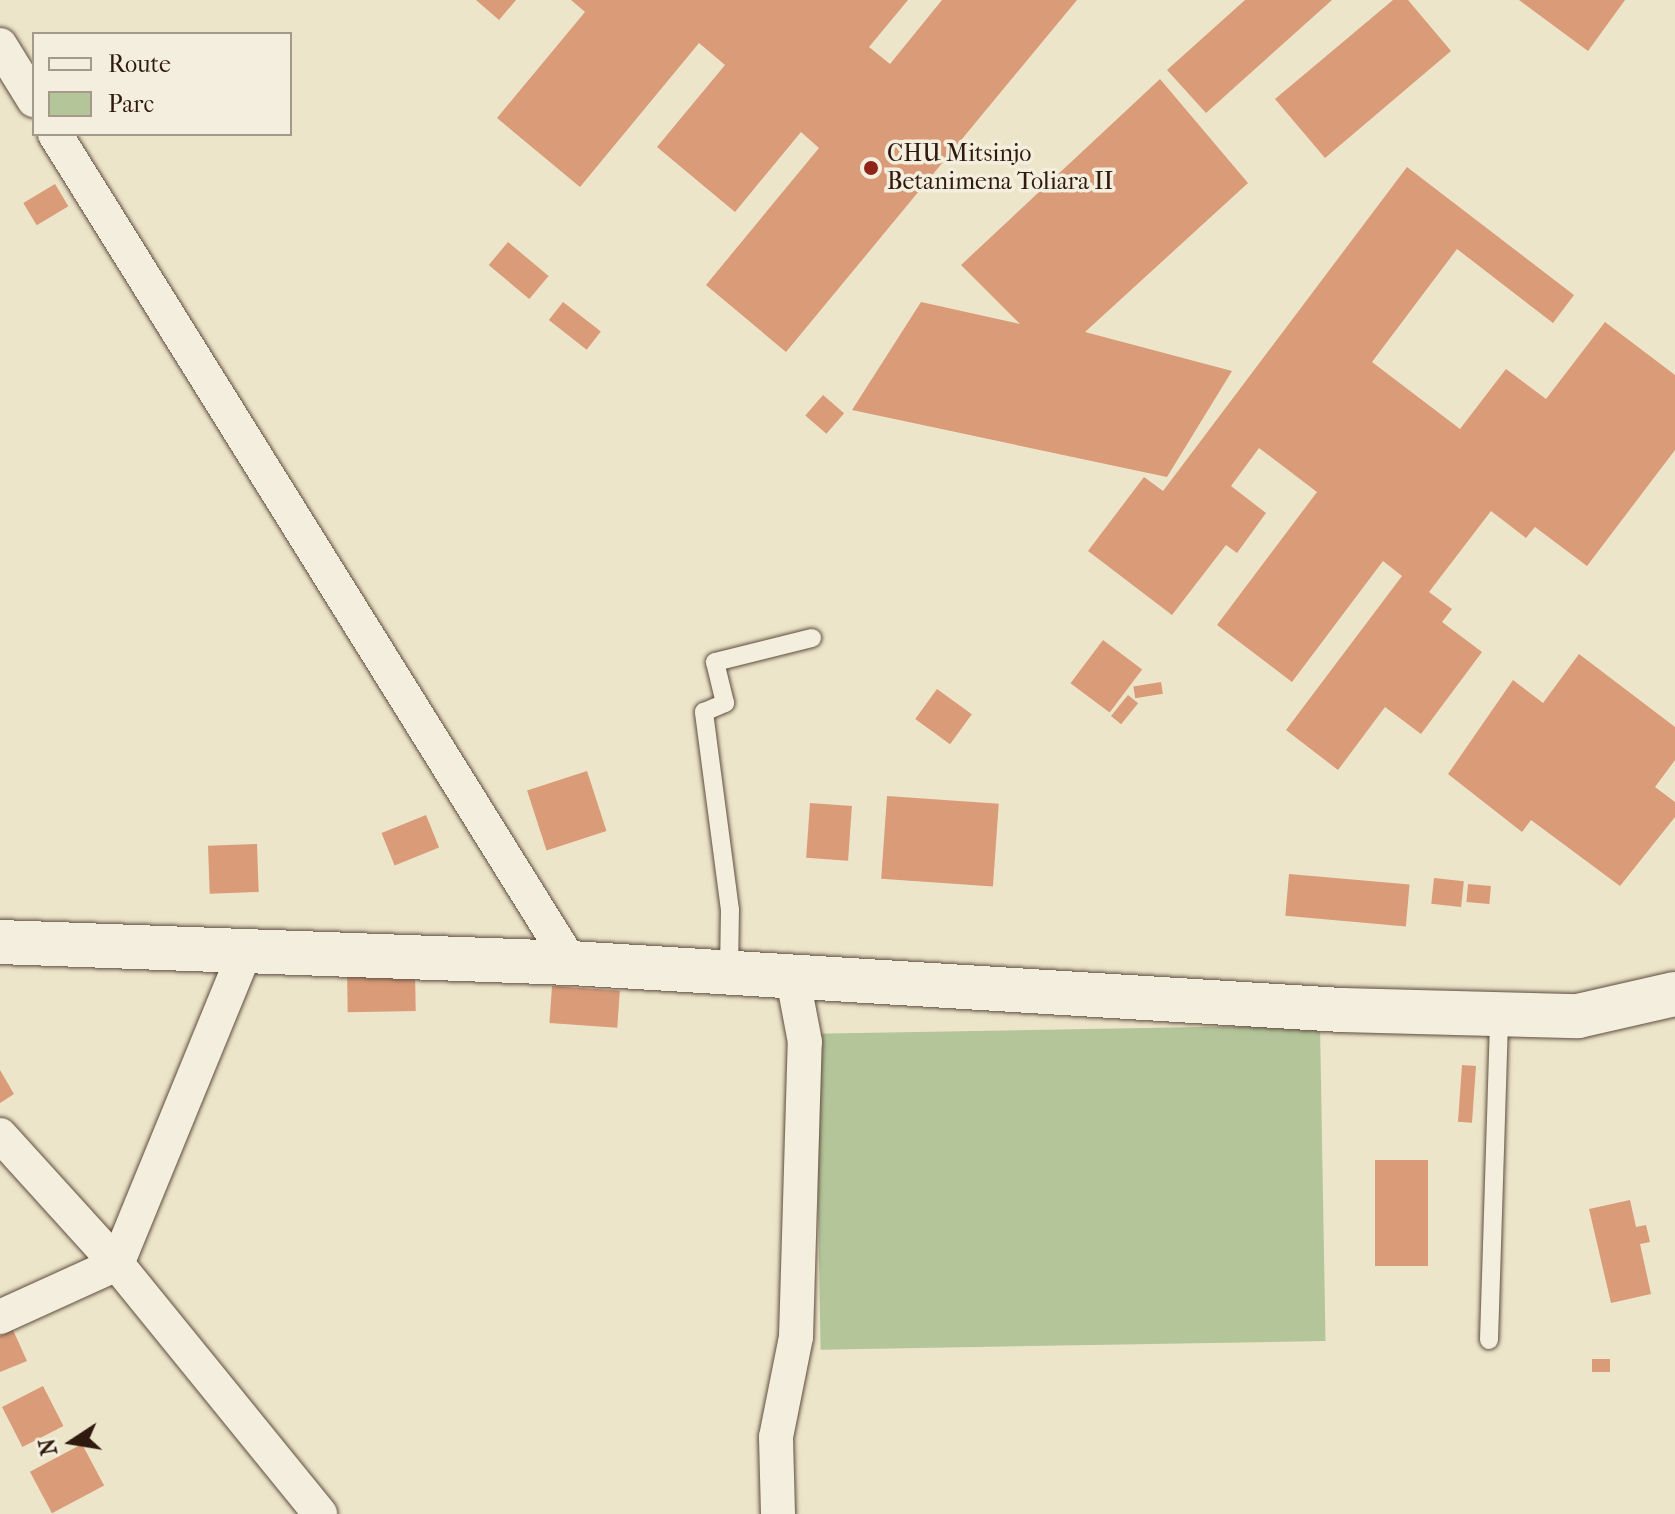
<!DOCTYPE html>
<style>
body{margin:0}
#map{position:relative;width:1675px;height:1514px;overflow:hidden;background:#ede5ca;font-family:"IM FELL French Canon",serif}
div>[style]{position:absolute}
.green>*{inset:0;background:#b4c59a;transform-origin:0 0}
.building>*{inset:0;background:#d99b78;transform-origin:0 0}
.roads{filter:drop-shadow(0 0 2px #5f4d3e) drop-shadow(0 0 2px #5f4d3e)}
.service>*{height:18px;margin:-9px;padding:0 9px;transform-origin:9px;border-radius:9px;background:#f3eedd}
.minor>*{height:34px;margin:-17px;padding:0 17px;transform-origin:17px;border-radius:17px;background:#f3eedd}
.tertiary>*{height:44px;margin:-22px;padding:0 22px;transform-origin:22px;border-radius:22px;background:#f3eedd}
.dots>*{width:22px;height:22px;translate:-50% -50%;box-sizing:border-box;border:4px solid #f3eedd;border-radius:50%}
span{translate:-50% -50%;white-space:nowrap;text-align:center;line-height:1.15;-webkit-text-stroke:7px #f3eedd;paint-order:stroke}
.poi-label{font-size:24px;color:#301a0f}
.left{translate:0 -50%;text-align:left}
.legend{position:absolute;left:32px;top:32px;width:260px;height:104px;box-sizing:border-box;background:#f3eedd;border:2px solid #a5998b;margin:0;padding:10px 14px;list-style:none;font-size:24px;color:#301a0f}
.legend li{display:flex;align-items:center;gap:16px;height:40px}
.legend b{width:40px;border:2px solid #a5998b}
.north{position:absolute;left:32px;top:1402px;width:80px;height:80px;-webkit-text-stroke:6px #f3eedd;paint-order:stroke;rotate:258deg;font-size:22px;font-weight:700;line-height:32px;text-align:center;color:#301a0f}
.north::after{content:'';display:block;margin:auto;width:28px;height:36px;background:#301a0f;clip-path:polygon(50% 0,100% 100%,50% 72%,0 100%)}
</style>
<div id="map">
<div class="green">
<div style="left:1320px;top:1025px;width:316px;height:505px;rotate:89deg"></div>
</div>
<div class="building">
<div style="clip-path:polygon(476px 0,516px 0,499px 20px)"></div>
<div style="clip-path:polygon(571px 0,908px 0,869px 47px,890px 64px,942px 0,1077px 0,786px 352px,706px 285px,819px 148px,801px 132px,735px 212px,657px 147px,725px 65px,699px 43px,580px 187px,497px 118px,585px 12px)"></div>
<div style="clip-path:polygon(1245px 0,1332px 0,1206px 113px,1167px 70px)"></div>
<div style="clip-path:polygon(1393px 0,1408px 0,1451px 51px,1325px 158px,1275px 99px)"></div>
<div style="clip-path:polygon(1519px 0,1625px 0,1588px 51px)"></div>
<div style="clip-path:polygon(1160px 79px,1248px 183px,1085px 332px,1232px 371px,1167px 477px,852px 410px,921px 302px,1020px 324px,961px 265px)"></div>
<div style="clip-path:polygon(1407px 167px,1574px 295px,1553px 323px,1457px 249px,1372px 362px,1460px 429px,1506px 369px,1546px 399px,1605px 322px,1675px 375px,1675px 450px,1587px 566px,1535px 527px,1526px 538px,1491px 511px,1429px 592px,1452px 609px,1442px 622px,1482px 652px,1421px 734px,1385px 707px,1338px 770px,1286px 730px,1402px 576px,1383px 561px,1292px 682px,1217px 625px,1317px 492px,1259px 448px,1231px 486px,1266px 513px,1237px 553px,1226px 545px,1172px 615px,1088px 551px,1144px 477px,1163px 491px)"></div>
<div style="left:55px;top:184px;width:26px;height:37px;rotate:59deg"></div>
<div style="left:508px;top:242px;width:53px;height:30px;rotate:40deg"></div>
<div style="left:563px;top:302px;width:48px;height:23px;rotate:38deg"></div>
<div style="left:823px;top:395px;width:28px;height:27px;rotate:41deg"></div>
<div style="left:1103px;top:640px;width:49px;height:54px;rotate:37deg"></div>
<div style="clip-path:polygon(1579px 654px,1675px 727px,1675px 760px,1655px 787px,1675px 802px,1675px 817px,1620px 886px,1531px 820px,1522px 832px,1448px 774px,1513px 680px,1543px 703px)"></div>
<div style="left:1161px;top:682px;width:12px;height:28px;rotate:81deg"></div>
<div style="left:937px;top:689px;width:43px;height:37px;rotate:36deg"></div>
<div style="left:1128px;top:695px;width:13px;height:27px;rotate:39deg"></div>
<div style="left:587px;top:771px;width:63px;height:63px;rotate:72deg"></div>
<div style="left:887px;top:796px;width:112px;height:83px;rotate:4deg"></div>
<div style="left:810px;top:803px;width:42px;height:55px;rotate:4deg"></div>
<div style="left:426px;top:815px;width:35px;height:48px;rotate:68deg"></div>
<div style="left:257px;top:844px;width:48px;height:49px;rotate:88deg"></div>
<div style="left:1289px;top:874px;width:121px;height:42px;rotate:5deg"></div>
<div style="left:1434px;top:878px;width:30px;height:26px;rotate:6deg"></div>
<div style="left:1468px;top:884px;width:23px;height:18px;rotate:5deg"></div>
<div style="left:415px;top:970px;width:41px;height:68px;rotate:89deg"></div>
<div style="left:552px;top:986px;width:68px;height:37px;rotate:4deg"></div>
<div style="left:1462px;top:1065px;width:14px;height:57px;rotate:4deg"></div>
<div style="clip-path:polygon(0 1070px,14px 1094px,0 1103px)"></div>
<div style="left:1375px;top:1160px;width:53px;height:106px"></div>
<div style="clip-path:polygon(1630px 1200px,1636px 1227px,1646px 1225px,1650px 1242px,1640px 1244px,1651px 1294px,1611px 1303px,1589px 1209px)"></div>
<div style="clip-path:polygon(13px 1330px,27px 1361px,0 1372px,0 1336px)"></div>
<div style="left:1592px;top:1359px;width:18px;height:13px"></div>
<div style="left:43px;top:1386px;width:45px;height:46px;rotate:63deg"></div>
<div style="left:82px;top:1444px;width:47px;height:59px;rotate:62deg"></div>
</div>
<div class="roads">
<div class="service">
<div style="left:729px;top:972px;width:62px;rotate:-89.1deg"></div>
<div style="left:730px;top:910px;width:200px;rotate:-97.5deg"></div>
<div style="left:704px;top:712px;width:23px;rotate:-23deg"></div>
<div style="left:725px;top:703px;width:42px;rotate:-103.7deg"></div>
<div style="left:715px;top:662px;width:100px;rotate:-13.9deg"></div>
<div style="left:1489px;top:1340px;width:326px;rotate:-88.2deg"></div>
</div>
<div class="minor">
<div style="left:0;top:45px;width:65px;rotate:58.3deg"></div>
<div style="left:55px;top:134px;width:976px;rotate:58.1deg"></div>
<div style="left:0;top:1135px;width:174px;rotate:47.8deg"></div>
<div style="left:117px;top:1264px;width:322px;rotate:50.9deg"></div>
<div style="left:0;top:1317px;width:128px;rotate:-24.4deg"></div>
<div style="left:117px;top:1264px;width:340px;rotate:-67.7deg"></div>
<div style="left:778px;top:1514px;width:77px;rotate:-91.5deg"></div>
<div style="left:776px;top:1437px;width:102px;rotate:-78.7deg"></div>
<div style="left:796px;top:1337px;width:295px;rotate:-88.3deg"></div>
<div style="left:805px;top:1042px;width:64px;rotate:-100.8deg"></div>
</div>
<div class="tertiary">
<div style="left:0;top:942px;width:571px;rotate:2.11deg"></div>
<div style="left:571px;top:963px;width:772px;rotate:3.49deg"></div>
<div style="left:1342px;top:1010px;width:236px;rotate:1.5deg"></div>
<div style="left:1578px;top:1016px;width:99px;rotate:-12.8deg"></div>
</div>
</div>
<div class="dots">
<div style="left:871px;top:168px;background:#8f2418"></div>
</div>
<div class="poi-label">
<span class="left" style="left:887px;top:168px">CHU Mitsinjo<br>Betanimena Toliara II</span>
</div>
<ul class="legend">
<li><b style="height:10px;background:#f3eedd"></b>Route</li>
<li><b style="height:22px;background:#b4c59a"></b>Parc</li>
</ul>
<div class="north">N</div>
</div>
